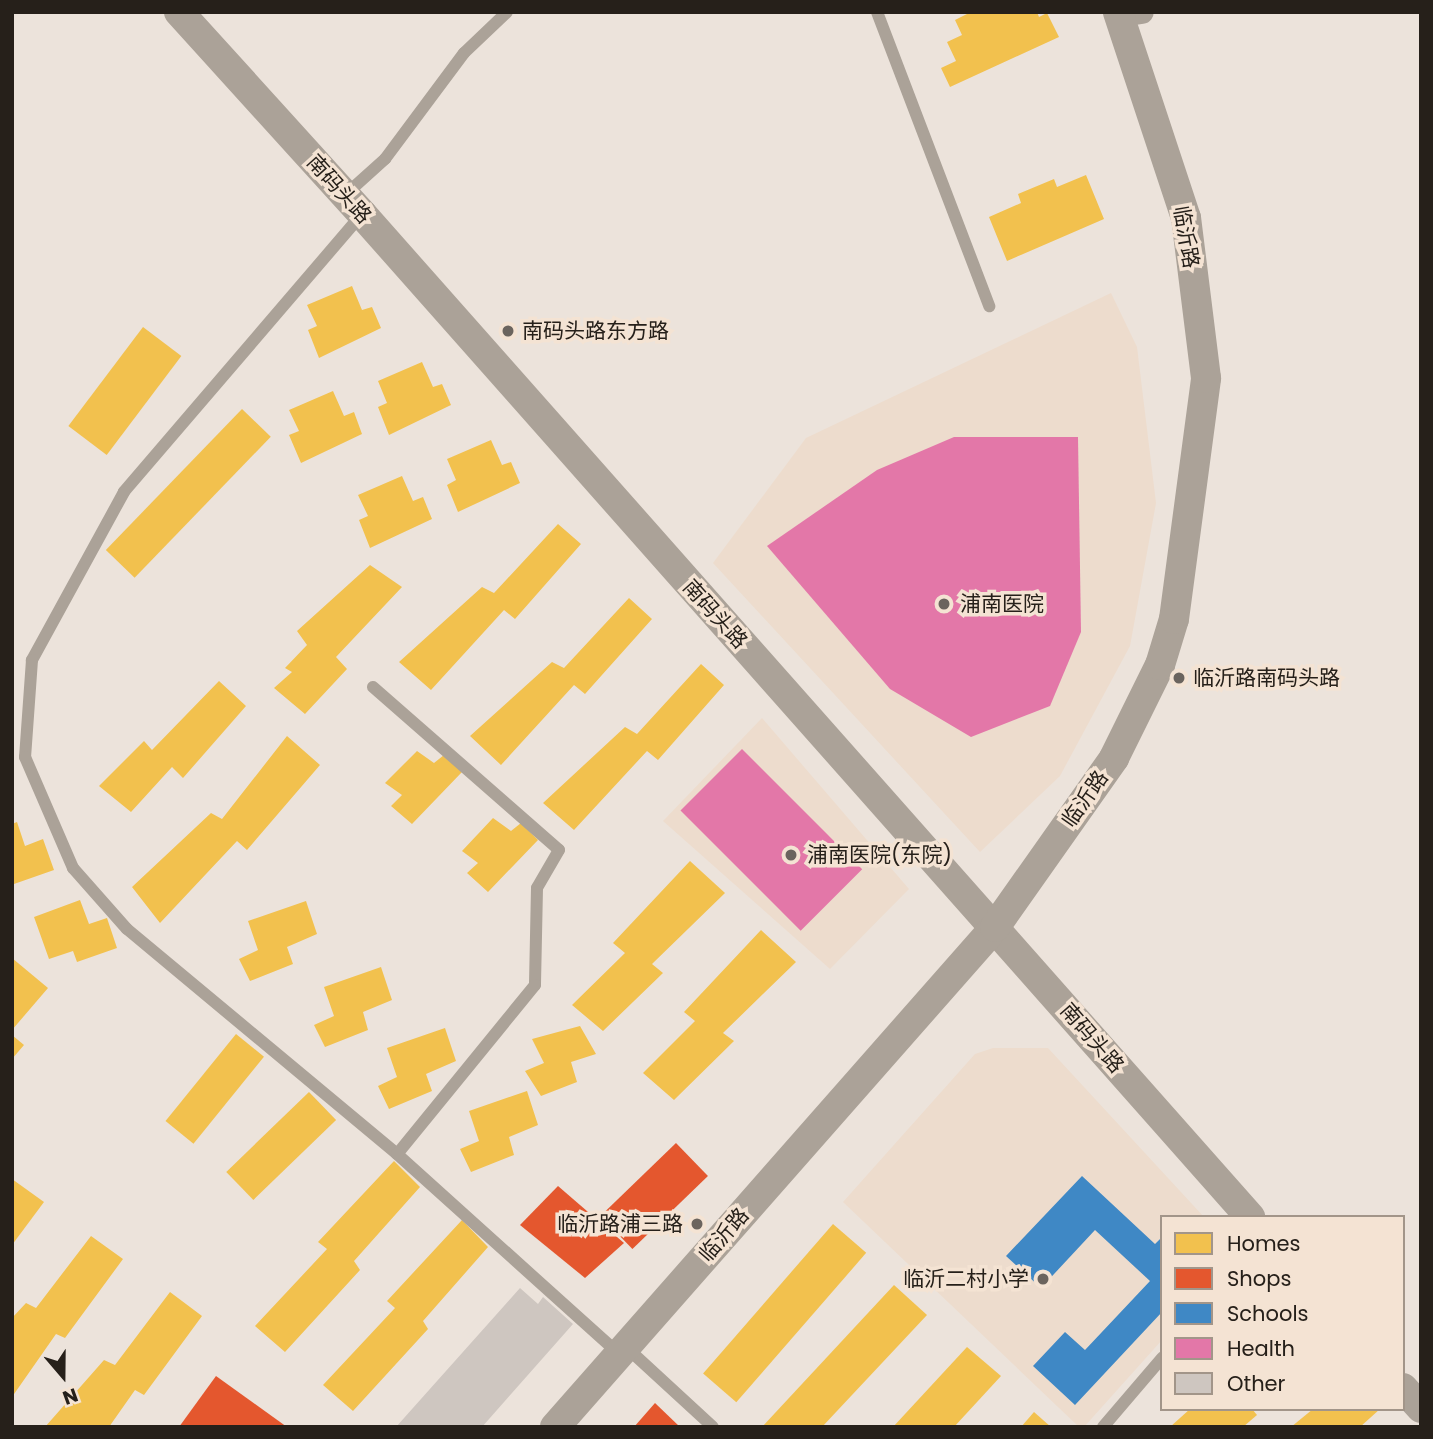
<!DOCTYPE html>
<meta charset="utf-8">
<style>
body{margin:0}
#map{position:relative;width:1433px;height:1439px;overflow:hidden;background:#ece3db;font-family:Poppins,"Noto Sans SC",sans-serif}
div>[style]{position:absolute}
.built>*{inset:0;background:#eddccd}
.homes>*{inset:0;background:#f2c14e;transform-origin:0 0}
.shops>*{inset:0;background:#e4572e;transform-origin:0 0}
.schools>*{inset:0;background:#3f88c5}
.health>*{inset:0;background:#e377a8;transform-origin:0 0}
.building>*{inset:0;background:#cec6c0}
.service>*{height:12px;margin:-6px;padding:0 6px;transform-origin:6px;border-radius:6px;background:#aba298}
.minor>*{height:24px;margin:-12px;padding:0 12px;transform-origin:12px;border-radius:12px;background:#aba298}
.tertiary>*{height:30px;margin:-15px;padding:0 15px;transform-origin:15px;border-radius:15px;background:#aba298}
.dots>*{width:19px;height:19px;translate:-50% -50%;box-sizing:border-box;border:4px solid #f4e3d3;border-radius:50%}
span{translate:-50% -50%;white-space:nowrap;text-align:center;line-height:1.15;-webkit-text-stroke:7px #f4e3d3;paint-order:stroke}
.street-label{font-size:21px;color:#26201a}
.poi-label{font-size:21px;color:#26201a}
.left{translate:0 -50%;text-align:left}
.right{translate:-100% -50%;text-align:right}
.frame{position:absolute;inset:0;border:14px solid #26201a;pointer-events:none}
.legend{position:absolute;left:1160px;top:1215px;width:245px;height:196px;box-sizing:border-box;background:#f4e3d3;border:2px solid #a29589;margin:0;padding:9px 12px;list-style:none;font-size:21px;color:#26201a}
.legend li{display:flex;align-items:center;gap:14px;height:35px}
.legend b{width:35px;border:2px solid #a29589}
.north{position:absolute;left:28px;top:1341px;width:70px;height:70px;-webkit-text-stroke:5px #f4e3d3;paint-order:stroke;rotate:160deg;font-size:19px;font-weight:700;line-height:28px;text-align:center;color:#26201a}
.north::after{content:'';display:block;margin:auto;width:24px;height:32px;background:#26201a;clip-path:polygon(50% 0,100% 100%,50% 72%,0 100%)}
</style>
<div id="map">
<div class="built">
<div style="clip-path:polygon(1111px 293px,1137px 347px,1156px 503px,1130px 646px,1060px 776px,980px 852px,713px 563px,806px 438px)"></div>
<div style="clip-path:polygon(762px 718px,909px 889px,830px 969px,663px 821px)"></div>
<div style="clip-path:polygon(993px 1048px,1048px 1048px,1204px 1217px,1162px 1217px,1162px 1340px,1084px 1427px,1079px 1427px,843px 1202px,975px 1054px)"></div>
</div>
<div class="homes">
<div style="clip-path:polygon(971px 12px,1037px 12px,1039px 17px,1047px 13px,1059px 37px,950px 87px,941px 68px,956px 61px,947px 42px,962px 35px,955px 20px)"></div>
<div style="clip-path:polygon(1086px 175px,1104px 219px,1007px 261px,989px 217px,1021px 203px,1018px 194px,1054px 179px,1057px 187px)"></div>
<div style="clip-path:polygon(352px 286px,362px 310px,372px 307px,381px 328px,319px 358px,308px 330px,317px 326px,307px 305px)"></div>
<div style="left:143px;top:327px;width:48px;height:124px;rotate:37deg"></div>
<div style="clip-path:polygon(422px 362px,433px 387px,442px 384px,451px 405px,389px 435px,378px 407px,387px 403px,378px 381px)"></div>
<div style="clip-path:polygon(333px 391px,344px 416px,354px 412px,362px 434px,301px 463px,289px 435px,299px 431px,289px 410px)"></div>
<div style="left:242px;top:409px;width:40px;height:196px;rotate:44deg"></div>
<div style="clip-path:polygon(491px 440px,502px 465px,511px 462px,520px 483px,458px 512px,447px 485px,456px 480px,447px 459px)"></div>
<div style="clip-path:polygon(402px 476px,413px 501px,423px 497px,432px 519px,370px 548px,359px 520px,368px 516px,358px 495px)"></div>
<div style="clip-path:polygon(558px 524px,581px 544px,515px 619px,504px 610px,431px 690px,399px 662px,482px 587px,494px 593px)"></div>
<div style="clip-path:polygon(370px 565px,402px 587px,336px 657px,347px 669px,305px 714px,274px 688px,292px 672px,285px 668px,307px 645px,297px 631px)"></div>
<div style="clip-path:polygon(629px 598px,652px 619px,585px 694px,574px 685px,501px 765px,470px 736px,552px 662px,564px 668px)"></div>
<div style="clip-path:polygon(701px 664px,724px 685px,658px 760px,647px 751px,574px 830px,543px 803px,625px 727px,637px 734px)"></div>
<div style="clip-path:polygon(219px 681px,246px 706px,183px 778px,172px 767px,131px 812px,99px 786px,144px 741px,152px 750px)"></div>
<div style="clip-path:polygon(287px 736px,320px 765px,247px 850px,237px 841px,160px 923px,132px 887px,211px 813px,222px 819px)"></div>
<div style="clip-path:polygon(417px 751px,434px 763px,444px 755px,462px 772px,412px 824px,391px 806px,402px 795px,385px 783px)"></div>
<div style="clip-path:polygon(493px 818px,511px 831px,521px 823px,538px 840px,488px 892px,467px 873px,478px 863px,462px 851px)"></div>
<div style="clip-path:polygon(17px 822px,25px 846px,43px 839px,54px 870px,14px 884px,12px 824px)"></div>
<div style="clip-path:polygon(690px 861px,725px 893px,652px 964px,663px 973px,603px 1031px,572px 1005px,625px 953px,613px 943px)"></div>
<div style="clip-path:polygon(80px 900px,89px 924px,107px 918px,117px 948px,77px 962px,73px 951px,49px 959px,34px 917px)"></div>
<div style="clip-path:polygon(306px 901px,317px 934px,287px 947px,293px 964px,250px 981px,239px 959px,258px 950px,248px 921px)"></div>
<div style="clip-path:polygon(761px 930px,796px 962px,723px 1033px,734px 1041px,674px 1100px,643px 1073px,695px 1021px,684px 1012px)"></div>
<div style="clip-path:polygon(12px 958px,48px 988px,12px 1030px)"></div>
<div style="clip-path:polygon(381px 967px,392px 1000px,363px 1012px,368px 1030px,325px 1047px,314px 1025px,334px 1016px,324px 987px)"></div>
<div style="clip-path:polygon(580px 1026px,596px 1054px,571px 1062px,577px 1082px,541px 1096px,525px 1071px,544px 1063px,532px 1039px)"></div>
<div style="clip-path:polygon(445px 1028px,456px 1061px,426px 1074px,432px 1091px,389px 1109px,378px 1086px,397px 1077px,387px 1048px)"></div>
<div style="left:236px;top:1034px;width:36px;height:112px;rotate:39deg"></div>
<div style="clip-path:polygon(12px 1035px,24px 1045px,12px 1059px)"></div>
<div style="clip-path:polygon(527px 1091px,538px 1125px,509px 1137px,514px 1155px,471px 1172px,460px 1149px,479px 1141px,469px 1111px)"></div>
<div style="left:309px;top:1092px;width:39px;height:115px;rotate:46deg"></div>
<div style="clip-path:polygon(394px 1161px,420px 1187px,354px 1261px,360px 1270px,285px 1352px,255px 1326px,327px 1249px,318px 1242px)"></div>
<div style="clip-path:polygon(12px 1179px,44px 1202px,12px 1245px)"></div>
<div style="clip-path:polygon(462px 1220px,488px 1247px,423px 1321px,428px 1329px,353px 1411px,323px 1385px,395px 1308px,387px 1301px)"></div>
<div style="left:833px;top:1224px;width:44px;height:198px;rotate:41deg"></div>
<div style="clip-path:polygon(91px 1236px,123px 1259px,65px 1338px,56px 1334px,12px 1397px,12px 1318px,26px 1303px,36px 1308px)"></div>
<div style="clip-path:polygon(894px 1285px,927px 1315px,822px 1427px,762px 1427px)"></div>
<div style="clip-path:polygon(170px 1292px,202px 1316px,144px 1395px,135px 1390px,109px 1427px,45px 1427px,104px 1360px,115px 1365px)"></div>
<div style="clip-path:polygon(967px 1347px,1001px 1376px,954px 1427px,893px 1427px)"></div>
<div style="clip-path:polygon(1190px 1409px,1252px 1409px,1257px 1415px,1243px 1427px,1170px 1427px)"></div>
<div style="clip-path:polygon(1313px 1409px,1380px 1409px,1360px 1427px,1291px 1427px)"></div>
<div style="clip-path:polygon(1034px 1412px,1051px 1427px,1021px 1427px)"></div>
</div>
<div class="shops">
<div style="left:676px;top:1143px;width:46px;height:105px;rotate:46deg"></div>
<div style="clip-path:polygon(558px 1186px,624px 1243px,585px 1278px,520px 1225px)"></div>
<div style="clip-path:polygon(216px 1376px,287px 1427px,179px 1427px)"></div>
<div style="clip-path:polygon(655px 1403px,680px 1427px,634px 1427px)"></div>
</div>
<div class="schools">
<div style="clip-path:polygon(1082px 1176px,1155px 1244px,1162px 1237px,1162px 1312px,1075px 1405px,1033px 1366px,1065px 1332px,1085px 1350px,1150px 1281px,1095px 1230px,1041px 1288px,1006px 1256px)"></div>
</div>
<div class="health">
<div style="clip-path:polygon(954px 437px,1078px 437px,1081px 632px,1050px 706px,971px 737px,890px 689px,767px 546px,877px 470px)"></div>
<div style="left:742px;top:749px;width:170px;height:87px;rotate:45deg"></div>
</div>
<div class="building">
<div style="clip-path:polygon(520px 1288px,538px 1304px,543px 1297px,573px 1324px,482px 1427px,396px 1427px)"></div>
</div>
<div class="service">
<div style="left:877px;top:12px;width:315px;rotate:69.1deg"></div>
<div style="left:345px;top:195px;width:54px;rotate:-42deg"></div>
<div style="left:385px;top:159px;width:132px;rotate:-53.3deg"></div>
<div style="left:464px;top:53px;width:59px;rotate:-43.6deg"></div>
<div style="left:362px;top:214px;width:366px;rotate:130.6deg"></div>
<div style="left:124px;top:492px;width:192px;rotate:118.7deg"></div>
<div style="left:32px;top:660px;width:97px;rotate:94.1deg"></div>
<div style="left:25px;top:757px;width:121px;rotate:66.6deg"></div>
<div style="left:73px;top:868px;width:81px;rotate:48.5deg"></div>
<div style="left:127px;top:929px;width:351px;rotate:39.8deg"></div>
<div style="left:397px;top:1154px;width:299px;rotate:42deg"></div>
<div style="left:373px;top:687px;width:247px;rotate:41.2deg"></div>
<div style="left:559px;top:850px;width:44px;rotate:120.1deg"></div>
<div style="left:537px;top:888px;width:97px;rotate:91.2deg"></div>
<div style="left:535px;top:985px;width:218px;rotate:129.2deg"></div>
<div style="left:626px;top:1347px;width:118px;rotate:42.6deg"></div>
<div style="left:1103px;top:1427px;width:91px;rotate:-49.5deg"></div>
</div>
<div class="minor">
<div style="left:1120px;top:15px;width:22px;rotate:-8deg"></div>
</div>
<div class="tertiary">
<div style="left:179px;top:12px;width:273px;rotate:47.8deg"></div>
<div style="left:362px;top:214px;width:1340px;rotate:48.48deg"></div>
<div style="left:1403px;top:1388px;width:27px;rotate:48deg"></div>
<div style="left:555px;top:1427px;width:666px;rotate:-48.65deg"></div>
<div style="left:995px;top:927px;width:207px;rotate:-54.8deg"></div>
<div style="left:1114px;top:758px;width:104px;rotate:-63.7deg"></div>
<div style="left:1160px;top:665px;width:48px;rotate:-73.1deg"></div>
<div style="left:1174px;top:619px;width:243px;rotate:-82.4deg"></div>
<div style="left:1206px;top:378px;width:161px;rotate:-97.1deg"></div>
<div style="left:1186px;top:218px;width:217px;rotate:-108.3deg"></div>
</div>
<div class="dots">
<div style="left:508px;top:331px;background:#6b645e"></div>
<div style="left:944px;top:604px;background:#6b645e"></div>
<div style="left:1179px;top:678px;background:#6b645e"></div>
<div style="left:791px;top:855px;background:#6b645e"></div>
<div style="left:697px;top:1224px;background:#6b645e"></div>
<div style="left:1043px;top:1279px;background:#6b645e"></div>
</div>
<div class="street-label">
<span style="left:339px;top:189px;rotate:48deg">南码头路</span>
<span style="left:1186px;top:237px;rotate:80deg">临沂路</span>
<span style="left:715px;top:614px;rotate:48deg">南码头路</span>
<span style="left:1085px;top:799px;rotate:-55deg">临沂路</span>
<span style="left:1092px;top:1038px;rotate:49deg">南码头路</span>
<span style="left:724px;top:1235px;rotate:-49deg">临沂路</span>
</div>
<div class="poi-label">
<span class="left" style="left:522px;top:331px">南码头路东方路</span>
<span class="left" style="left:960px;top:604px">浦南医院</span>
<span class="left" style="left:1193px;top:678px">临沂路南码头路</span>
<span class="left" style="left:807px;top:855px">浦南医院(东院)</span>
<span class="right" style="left:683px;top:1224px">临沂路浦三路</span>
<span class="right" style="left:1029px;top:1279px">临沂二村小学</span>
</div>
<div class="frame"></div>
<ul class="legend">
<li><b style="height:19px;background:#f2c14e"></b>Homes</li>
<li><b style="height:19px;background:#e4572e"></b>Shops</li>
<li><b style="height:19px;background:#3f88c5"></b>Schools</li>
<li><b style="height:19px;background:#e377a8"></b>Health</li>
<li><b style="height:19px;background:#cec6c0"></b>Other</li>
</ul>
<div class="north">N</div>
</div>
